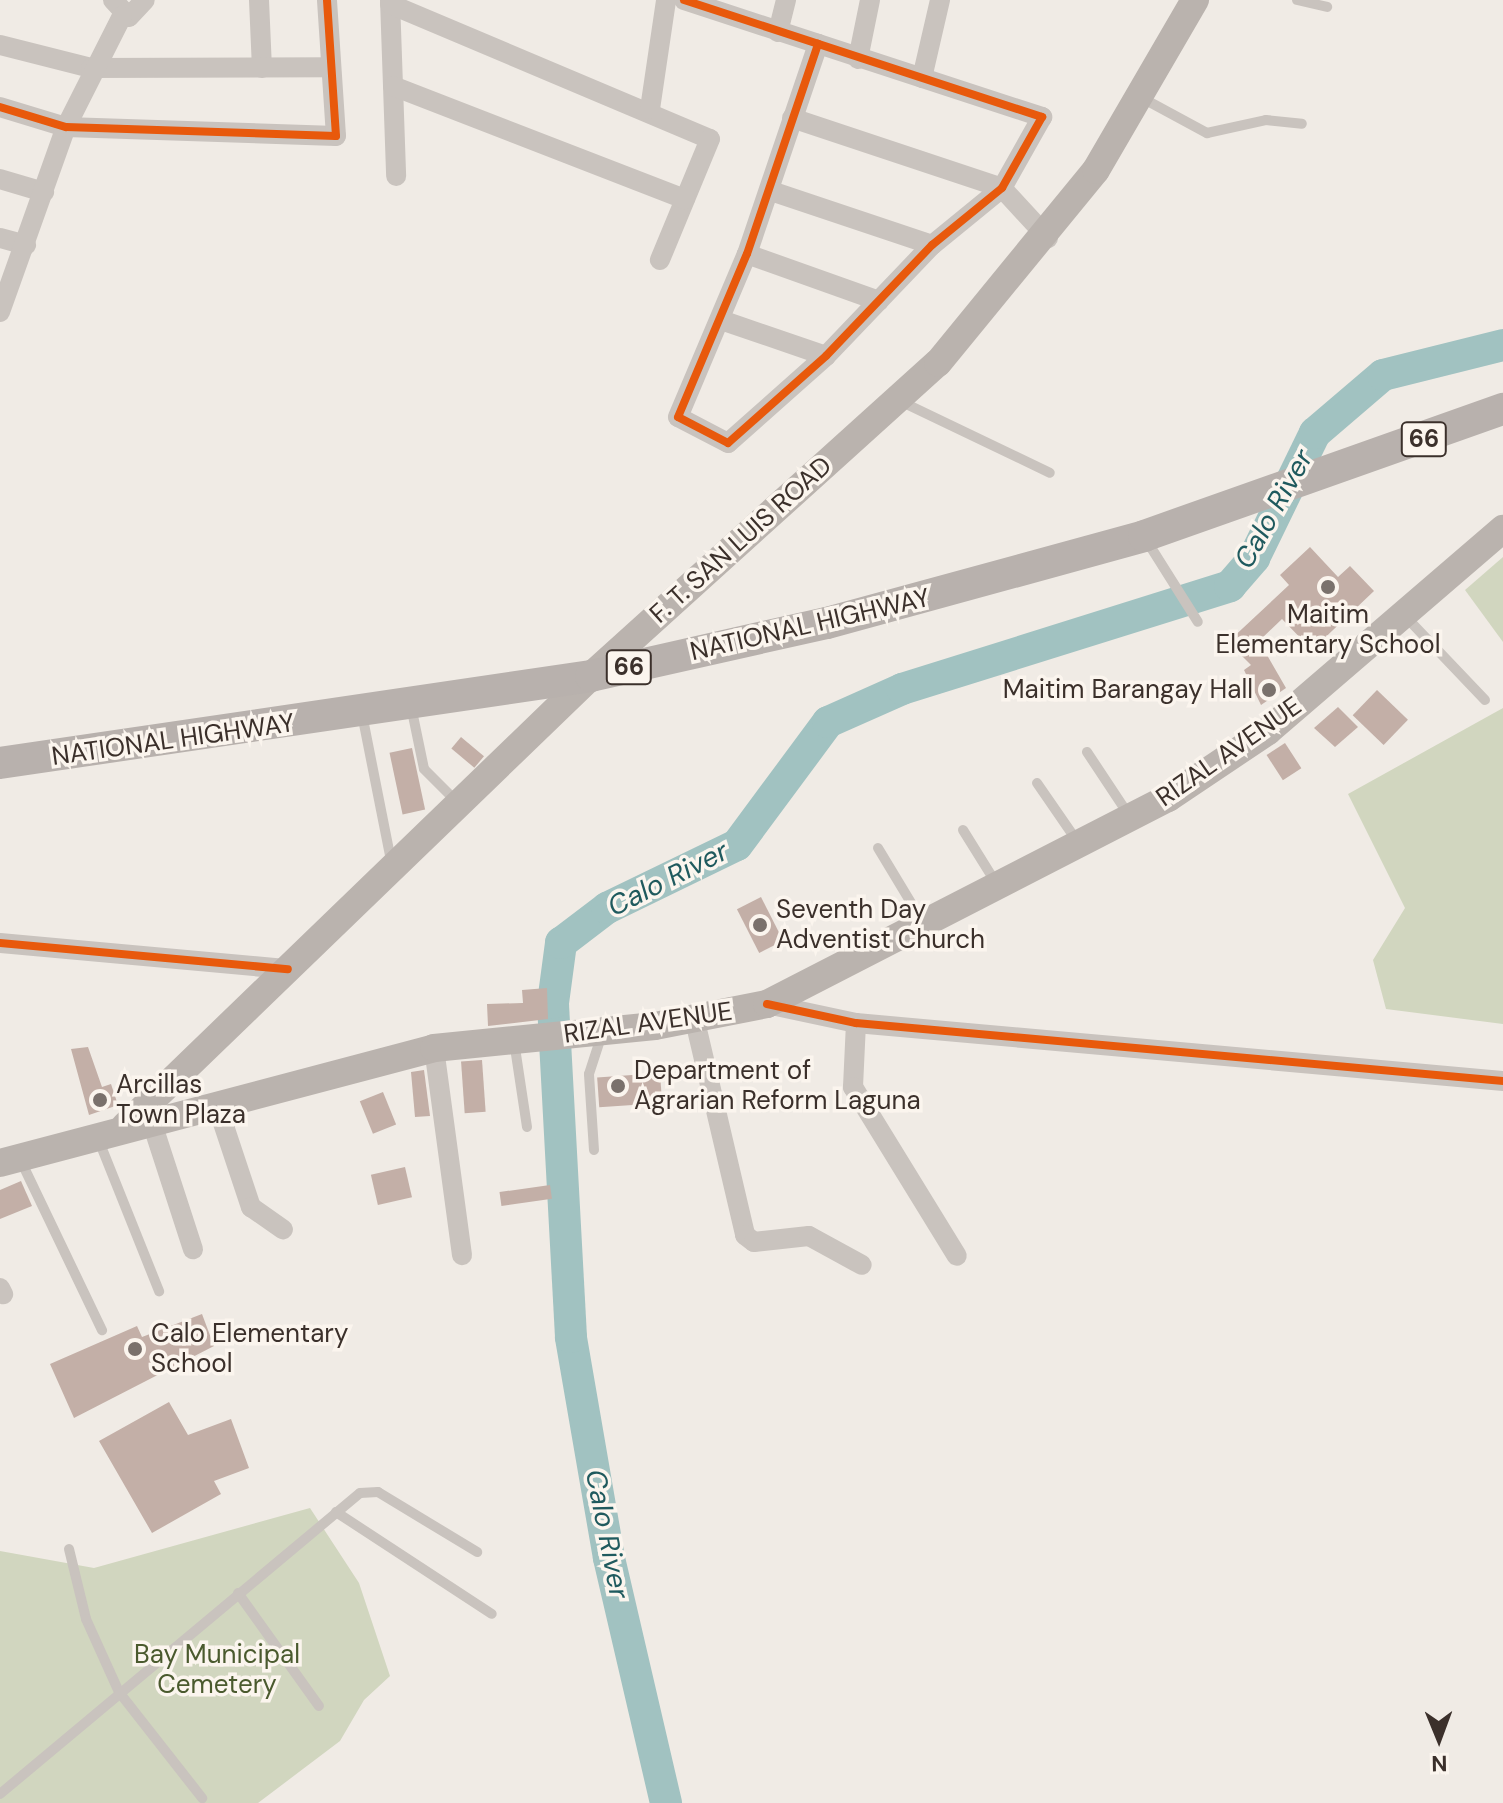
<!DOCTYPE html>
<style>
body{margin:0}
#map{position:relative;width:1503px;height:1803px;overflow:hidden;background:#f0ebe5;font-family:"DM Sans",sans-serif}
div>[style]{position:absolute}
.green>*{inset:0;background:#d1d6bf}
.river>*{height:32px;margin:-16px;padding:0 16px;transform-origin:16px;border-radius:16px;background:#a1c2c1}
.building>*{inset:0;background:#c3afa7;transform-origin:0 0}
.service>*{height:10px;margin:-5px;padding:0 5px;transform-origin:5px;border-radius:5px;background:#c9c3be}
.minor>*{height:20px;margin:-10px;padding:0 10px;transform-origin:10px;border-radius:10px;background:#c9c3be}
.secondary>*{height:28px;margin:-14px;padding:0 14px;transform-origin:14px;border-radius:14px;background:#bab3ae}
.primary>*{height:32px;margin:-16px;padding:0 16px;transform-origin:16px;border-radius:16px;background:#b8b1ad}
.cycleway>*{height:8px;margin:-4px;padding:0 4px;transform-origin:4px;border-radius:4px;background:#e8590c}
.dots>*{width:22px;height:22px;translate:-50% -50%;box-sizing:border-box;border:4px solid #fbf5ee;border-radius:50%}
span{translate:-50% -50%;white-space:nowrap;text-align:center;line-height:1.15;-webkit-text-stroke:7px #fbf5ee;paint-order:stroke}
.shield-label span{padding:2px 6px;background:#fbf5ee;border:2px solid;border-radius:6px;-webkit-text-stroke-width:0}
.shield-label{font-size:24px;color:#3b302b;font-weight:700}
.street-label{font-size:26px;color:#3b302b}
.poi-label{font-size:26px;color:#3b302b}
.right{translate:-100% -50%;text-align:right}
.left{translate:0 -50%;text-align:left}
.park-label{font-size:26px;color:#4a5a2e}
.water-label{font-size:28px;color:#1f5a5e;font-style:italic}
.north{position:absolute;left:1399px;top:1699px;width:80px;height:80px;-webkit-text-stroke:6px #fbf5ee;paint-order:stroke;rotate:179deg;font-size:22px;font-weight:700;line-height:32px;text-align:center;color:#3b302b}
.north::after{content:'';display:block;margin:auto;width:28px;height:36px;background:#3b302b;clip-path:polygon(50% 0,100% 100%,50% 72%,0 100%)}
</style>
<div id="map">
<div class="green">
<div style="clip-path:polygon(1503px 557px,1503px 642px,1465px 590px)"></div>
<div style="clip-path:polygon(1503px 708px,1503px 1024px,1386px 1009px,1373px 960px,1405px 908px,1348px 794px)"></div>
<div style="clip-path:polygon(310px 1508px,359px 1583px,390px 1676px,364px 1700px,340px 1741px,258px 1803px,0 1803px,0 1551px,94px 1568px)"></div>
</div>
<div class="river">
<div style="left:666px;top:1803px;width:252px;rotate:-103.1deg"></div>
<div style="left:609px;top:1558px;width:224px;rotate:-99.8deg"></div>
<div style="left:571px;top:1337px;width:334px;rotate:-93.1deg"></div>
<div style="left:553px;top:1003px;width:61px;rotate:-82.4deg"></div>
<div style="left:561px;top:943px;width:58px;rotate:-37.3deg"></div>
<div style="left:607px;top:908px;width:144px;rotate:-25.9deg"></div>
<div style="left:737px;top:845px;width:153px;rotate:-53.5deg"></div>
<div style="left:828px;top:722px;width:81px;rotate:-24deg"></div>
<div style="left:902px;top:689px;width:344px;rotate:-17.4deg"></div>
<div style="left:1230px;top:586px;width:37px;rotate:-49deg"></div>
<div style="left:1254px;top:558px;width:139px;rotate:-64deg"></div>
<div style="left:1315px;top:433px;width:89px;rotate:-40.5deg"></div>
<div style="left:1383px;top:375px;width:124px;rotate:-14deg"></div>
</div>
<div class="building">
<div style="clip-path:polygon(1310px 547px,1338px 577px,1350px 566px,1374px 591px,1312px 650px,1282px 619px,1259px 641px,1286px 688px,1261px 705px,1244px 670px,1251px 665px,1228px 642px,1289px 585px,1280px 575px)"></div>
<div style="left:1377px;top:690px;width:43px;height:35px;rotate:44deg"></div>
<div style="clip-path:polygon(1338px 707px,1358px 727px,1335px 747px,1314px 728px)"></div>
<div style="left:461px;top:737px;width:30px;height:15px;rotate:40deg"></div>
<div style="left:1285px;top:743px;width:30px;height:22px;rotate:57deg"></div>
<div style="left:412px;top:748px;width:63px;height:23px;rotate:78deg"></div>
<div style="left:761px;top:897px;width:49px;height:27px;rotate:63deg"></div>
<div style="clip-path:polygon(547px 988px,548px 1019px,488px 1026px,487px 1004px,523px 1003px,522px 990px)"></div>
<div style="clip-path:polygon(88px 1047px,102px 1087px,111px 1084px,118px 1105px,89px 1115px,71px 1049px)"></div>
<div style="left:482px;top:1060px;width:52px;height:21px;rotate:86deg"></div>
<div style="clip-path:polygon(424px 1070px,430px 1116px,415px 1117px,411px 1072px)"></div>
<div style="left:660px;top:1073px;width:30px;height:63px;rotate:86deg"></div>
<div style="left:383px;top:1092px;width:35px;height:25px;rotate:68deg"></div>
<div style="left:405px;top:1167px;width:31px;height:35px;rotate:77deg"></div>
<div style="clip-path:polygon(21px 1181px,32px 1206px,0 1219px,0 1190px)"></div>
<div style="left:550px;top:1185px;width:14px;height:51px;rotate:82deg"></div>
<div style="clip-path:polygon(202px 1314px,214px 1346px,74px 1418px,50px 1364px,137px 1326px,142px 1337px)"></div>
<div style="clip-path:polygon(169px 1402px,188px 1435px,231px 1419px,249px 1468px,214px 1481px,221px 1494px,152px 1533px,99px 1441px)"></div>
</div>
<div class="service">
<div style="left:1297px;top:0;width:31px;rotate:13deg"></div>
<div style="left:1144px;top:99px;width:72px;rotate:28.4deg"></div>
<div style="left:1207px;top:133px;width:60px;rotate:-12.4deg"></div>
<div style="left:1266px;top:120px;width:36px;rotate:6deg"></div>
<div style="left:900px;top:401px;width:166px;rotate:25.6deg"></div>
<div style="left:1145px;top:538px;width:99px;rotate:57.8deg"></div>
<div style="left:1405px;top:616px;width:116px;rotate:46.4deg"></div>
<div style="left:411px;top:706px;width:64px;rotate:78.3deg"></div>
<div style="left:424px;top:769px;width:47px;rotate:45deg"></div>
<div style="left:362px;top:714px;width:150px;rotate:78.8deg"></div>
<div style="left:1087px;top:752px;width:78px;rotate:56.5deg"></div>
<div style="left:1037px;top:783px;width:70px;rotate:55.4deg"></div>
<div style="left:963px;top:830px;width:62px;rotate:58.1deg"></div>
<div style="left:878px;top:848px;width:85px;rotate:58.9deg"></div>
<div style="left:514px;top:1041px;width:87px;rotate:81.4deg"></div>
<div style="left:99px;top:1141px;width:162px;rotate:68.2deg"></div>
<div style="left:594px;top:1150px;width:76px;rotate:-93.8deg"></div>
<div style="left:589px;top:1074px;width:42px;rotate:-72deg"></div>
<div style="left:20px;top:1159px;width:190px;rotate:64.4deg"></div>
<div style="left:336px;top:1512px;width:186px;rotate:33.2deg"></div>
<div style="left:69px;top:1549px;width:72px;rotate:76.3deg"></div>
<div style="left:86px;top:1619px;width:80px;rotate:65.7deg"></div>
<div style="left:119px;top:1692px;width:135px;rotate:51.9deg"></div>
<div style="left:238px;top:1593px;width:139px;rotate:54.4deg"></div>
<div style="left:0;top:1794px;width:469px;rotate:-39.9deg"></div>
<div style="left:360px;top:1493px;width:18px;rotate:-3deg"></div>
<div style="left:378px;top:1492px;width:116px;rotate:31.2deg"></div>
</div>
<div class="minor">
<div style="left:113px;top:0;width:23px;rotate:47deg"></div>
<div style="left:129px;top:17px;width:23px;rotate:-47deg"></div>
<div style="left:259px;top:0;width:68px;rotate:87.5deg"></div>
<div style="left:390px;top:0;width:176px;rotate:88deg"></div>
<div style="left:684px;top:0;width:377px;rotate:18.1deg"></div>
<div style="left:1042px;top:117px;width:81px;rotate:119.4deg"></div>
<div style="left:1002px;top:188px;width:90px;rotate:140.8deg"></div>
<div style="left:932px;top:245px;width:153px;rotate:133.7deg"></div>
<div style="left:826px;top:356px;width:131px;rotate:138.4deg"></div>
<div style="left:728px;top:443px;width:56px;rotate:-152.5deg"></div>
<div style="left:678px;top:417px;width:177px;rotate:-67.1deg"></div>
<div style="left:747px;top:254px;width:222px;rotate:-71.3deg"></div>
<div style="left:390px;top:4px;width:347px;rotate:22.9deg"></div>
<div style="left:710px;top:139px;width:131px;rotate:112.5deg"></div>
<div style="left:778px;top:32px;width:33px;rotate:-76deg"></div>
<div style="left:0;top:45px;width:94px;rotate:14.2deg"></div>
<div style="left:91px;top:68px;width:240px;rotate:-0.2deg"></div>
<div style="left:858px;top:59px;width:60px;rotate:-78.5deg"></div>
<div style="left:922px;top:78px;width:80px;rotate:-77deg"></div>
<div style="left:393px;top:86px;width:313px;rotate:21.2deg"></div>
<div style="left:0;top:107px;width:69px;rotate:16.9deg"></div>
<div style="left:66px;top:127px;width:270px;rotate:1.9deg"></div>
<div style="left:336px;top:136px;width:136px;rotate:-93.8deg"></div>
<div style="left:650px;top:109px;width:110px;rotate:-81.6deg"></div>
<div style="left:792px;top:118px;width:221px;rotate:18.4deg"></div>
<div style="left:1002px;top:188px;width:68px;rotate:47.4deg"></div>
<div style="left:0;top:179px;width:46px;rotate:16.5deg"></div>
<div style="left:771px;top:191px;width:170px;rotate:18.5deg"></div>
<div style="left:0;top:238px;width:27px;rotate:15deg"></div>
<div style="left:747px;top:254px;width:140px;rotate:19.6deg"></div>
<div style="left:0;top:312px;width:196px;rotate:-70.4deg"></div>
<div style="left:66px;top:127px;width:124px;rotate:-63.2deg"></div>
<div style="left:721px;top:320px;width:111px;rotate:18.9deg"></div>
<div style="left:0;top:943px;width:289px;rotate:5.2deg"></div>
<div style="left:767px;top:1004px;width:91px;rotate:12.1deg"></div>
<div style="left:856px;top:1023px;width:650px;rotate:5.12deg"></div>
<div style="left:695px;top:1021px;width:220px;rotate:76.8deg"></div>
<div style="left:745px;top:1235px;width:11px;rotate:38deg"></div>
<div style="left:754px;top:1242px;width:55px;rotate:-6.2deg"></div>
<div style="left:809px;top:1236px;width:60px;rotate:28.7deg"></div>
<div style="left:856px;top:1023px;width:64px;rotate:92.7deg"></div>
<div style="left:853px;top:1087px;width:198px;rotate:58.4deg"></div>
<div style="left:434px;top:1048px;width:209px;rotate:82.3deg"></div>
<div style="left:217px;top:1105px;width:108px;rotate:71.6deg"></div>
<div style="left:251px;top:1207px;width:39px;rotate:35deg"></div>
<div style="left:151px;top:1120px;width:136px;rotate:72deg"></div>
<div style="left:0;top:1288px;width:7px;rotate:63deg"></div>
</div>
<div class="secondary">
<div style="left:125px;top:1126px;width:648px;rotate:-44deg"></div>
<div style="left:591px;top:676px;width:467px;rotate:-42.1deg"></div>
<div style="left:938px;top:363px;width:249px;rotate:-50.7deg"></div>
<div style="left:1096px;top:170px;width:197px;rotate:-59.8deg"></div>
<div style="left:0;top:1163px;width:449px;rotate:-14.8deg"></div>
<div style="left:434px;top:1048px;width:222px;rotate:-5.7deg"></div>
<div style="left:655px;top:1026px;width:114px;rotate:-11.1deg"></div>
<div style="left:767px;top:1004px;width:451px;rotate:-27.2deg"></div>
<div style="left:1168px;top:798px;width:120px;rotate:-33.8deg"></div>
<div style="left:1268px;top:731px;width:310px;rotate:-40.7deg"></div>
</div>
<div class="primary">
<div style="left:0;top:763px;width:597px;rotate:-8.37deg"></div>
<div style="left:591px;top:676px;width:242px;rotate:-12.7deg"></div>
<div style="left:827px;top:623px;width:329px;rotate:-15.3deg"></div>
<div style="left:1144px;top:536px;width:381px;rotate:-19.5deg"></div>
</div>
<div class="cycleway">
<div style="left:684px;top:0;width:377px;rotate:18.1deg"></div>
<div style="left:1042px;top:117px;width:81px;rotate:119.4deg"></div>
<div style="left:1002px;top:188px;width:90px;rotate:140.8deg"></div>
<div style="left:932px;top:245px;width:153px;rotate:133.7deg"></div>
<div style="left:826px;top:356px;width:131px;rotate:138.4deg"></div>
<div style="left:728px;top:443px;width:56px;rotate:-152.5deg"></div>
<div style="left:678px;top:417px;width:177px;rotate:-67.1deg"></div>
<div style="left:747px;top:254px;width:222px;rotate:-71.3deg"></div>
<div style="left:0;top:107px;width:69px;rotate:16.9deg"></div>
<div style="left:66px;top:127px;width:270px;rotate:1.9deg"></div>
<div style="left:336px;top:136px;width:136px;rotate:-93.8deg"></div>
<div style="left:0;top:943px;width:289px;rotate:5.2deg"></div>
<div style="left:767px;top:1004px;width:91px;rotate:12.1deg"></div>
<div style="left:856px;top:1023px;width:650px;rotate:5.12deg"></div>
</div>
<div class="dots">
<div style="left:1328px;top:587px;background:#7a716c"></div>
<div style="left:1269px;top:690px;background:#7a716c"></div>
<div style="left:760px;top:925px;background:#7a716c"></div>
<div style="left:618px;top:1086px;background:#7a716c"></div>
<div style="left:100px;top:1100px;background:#7a716c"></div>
<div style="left:135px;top:1349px;background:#7a716c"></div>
</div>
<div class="shield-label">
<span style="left:1424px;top:439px">66</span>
<span style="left:629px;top:667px">66</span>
</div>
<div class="street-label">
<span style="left:741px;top:540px;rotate:-42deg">F. T. SAN LUIS ROAD</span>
<span style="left:810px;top:625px;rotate:-13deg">NATIONAL HIGHWAY</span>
<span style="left:173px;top:740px;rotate:-8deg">NATIONAL HIGHWAY</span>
<span style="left:1229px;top:752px;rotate:-35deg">RIZAL AVENUE</span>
<span style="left:648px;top:1023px;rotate:-8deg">RIZAL AVENUE</span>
</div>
<div class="poi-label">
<span style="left:1328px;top:630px">Maitim<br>Elementary School</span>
<span class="right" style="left:1253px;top:690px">Maitim Barangay Hall</span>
<span class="left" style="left:776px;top:925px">Seventh Day<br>Adventist Church</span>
<span class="left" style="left:634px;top:1086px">Department of<br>Agrarian Reform Laguna</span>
<span class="left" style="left:116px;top:1100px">Arcillas<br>Town Plaza</span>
<span class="left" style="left:151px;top:1349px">Calo Elementary<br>School</span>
</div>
<div class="park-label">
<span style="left:217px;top:1670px">Bay Municipal<br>Cemetery</span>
</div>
<div class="water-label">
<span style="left:1274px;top:509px;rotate:-61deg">Calo River</span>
<span style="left:668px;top:879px;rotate:-27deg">Calo River</span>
<span style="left:607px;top:1534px;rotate:79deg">Calo River</span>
</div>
<div class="north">N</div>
</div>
